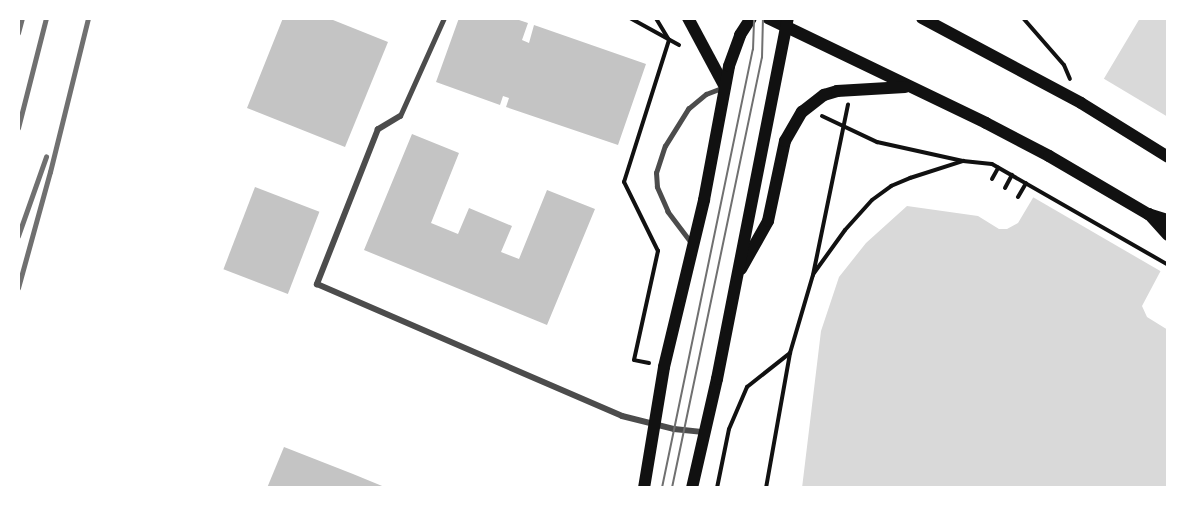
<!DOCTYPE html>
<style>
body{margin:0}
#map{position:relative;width:1186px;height:506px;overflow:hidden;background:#fff;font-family:Karla,sans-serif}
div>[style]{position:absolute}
.water>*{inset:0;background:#d9d9d9}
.pier>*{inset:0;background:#fff}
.building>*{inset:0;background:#c4c4c4;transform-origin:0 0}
.path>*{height:4px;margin:-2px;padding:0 2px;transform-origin:2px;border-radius:2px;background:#111}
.service>*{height:4.5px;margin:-2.25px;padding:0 2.25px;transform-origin:2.25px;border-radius:2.25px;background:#4c4c4c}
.minor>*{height:6px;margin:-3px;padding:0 3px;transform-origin:3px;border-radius:3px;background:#4c4c4c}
.secondary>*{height:12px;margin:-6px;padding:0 6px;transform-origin:6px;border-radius:6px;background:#111}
.tram>*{height:1.5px;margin:-0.75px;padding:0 0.75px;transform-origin:0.75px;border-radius:0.75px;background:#707070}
.rail>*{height:4.5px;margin:-2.25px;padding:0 2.25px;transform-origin:2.25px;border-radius:2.25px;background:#707070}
span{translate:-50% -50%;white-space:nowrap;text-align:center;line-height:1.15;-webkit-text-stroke:6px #fff;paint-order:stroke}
.frame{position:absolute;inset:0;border:20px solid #fff;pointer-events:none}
</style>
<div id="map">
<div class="water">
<div style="clip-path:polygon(1140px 18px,1168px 18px,1168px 257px,1142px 306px,1147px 317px,1168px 330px,1168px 488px,802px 488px,821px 331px,839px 277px,866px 243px,907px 206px,978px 216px,999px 229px,1007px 229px,1018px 223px)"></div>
</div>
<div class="pier">
<div style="clip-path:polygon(1101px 77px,1168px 117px,1168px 262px,1162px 272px,1031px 196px)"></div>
</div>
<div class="building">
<div style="clip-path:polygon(283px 18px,328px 18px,388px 42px,345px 147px,247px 108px)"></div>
<div style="clip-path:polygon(459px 18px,513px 18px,528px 23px,522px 40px,529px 43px,534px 25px,646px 64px,618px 145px,506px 107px,509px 98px,503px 96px,500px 105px,436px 82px)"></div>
<div style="clip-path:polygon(412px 134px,459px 153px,431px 223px,458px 234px,469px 208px,512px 226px,501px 252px,519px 259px,547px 190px,595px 209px,547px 325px,364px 250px)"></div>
<div style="left:255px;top:187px;width:69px;height:88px;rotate:21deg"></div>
<div style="clip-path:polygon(284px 447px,353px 474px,387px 488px,267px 488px)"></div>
</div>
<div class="path">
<div style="left:630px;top:18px;width:56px;rotate:28.9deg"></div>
<div style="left:1023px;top:18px;width:62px;rotate:48.9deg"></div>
<div style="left:1064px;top:65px;width:15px;rotate:67deg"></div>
<div style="left:822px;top:116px;width:61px;rotate:25.3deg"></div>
<div style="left:877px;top:142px;width:88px;rotate:12.5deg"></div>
<div style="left:963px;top:161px;width:29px;rotate:6deg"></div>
<div style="left:992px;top:164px;width:203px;rotate:29.8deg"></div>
<div style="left:992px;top:179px;width:13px;rotate:-61deg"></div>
<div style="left:1005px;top:188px;width:15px;rotate:-62deg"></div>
<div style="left:1018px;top:197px;width:16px;rotate:-60deg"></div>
<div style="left:814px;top:273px;width:53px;rotate:-54.2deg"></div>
<div style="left:845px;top:230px;width:40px;rotate:-48deg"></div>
<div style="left:872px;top:200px;width:24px;rotate:-36deg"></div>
<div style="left:891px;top:186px;width:21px;rotate:-23deg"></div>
<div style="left:910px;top:178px;width:56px;rotate:-17.8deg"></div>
<div style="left:649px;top:363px;width:15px;rotate:-169deg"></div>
<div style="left:634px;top:360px;width:112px;rotate:-77.6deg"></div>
<div style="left:658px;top:251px;width:77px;rotate:-116.2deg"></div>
<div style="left:624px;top:182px;width:149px;rotate:-72.4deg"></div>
<div style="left:669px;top:40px;width:26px;rotate:-121deg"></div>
<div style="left:717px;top:488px;width:60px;rotate:-78.5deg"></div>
<div style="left:729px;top:429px;width:46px;rotate:-66.8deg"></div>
<div style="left:747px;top:387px;width:55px;rotate:-38.3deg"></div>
<div style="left:766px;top:488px;width:137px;rotate:-79.9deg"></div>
<div style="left:790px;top:353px;width:81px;rotate:-73.6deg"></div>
<div style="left:813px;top:275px;width:174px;rotate:-78.4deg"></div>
</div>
<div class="service">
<div style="left:400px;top:116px;width:107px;rotate:-65.8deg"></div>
<div style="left:691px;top:243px;width:39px;rotate:-127deg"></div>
<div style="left:668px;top:212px;width:27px;rotate:-114deg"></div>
<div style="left:657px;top:187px;width:14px;rotate:-94deg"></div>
<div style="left:656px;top:173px;width:28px;rotate:-72deg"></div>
<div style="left:665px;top:146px;width:44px;rotate:-58.1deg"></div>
<div style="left:688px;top:109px;width:23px;rotate:-40deg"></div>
<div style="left:706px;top:94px;width:17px;rotate:-21deg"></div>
</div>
<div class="minor">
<div style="left:400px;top:116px;width:26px;rotate:149deg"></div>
<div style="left:378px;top:129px;width:167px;rotate:111.5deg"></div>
<div style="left:317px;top:284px;width:332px;rotate:23.4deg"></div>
<div style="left:622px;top:416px;width:54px;rotate:14deg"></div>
<div style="left:674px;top:429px;width:30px;rotate:6deg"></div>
</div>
<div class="secondary">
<div style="left:688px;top:18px;width:78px;rotate:61.8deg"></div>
<div style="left:768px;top:18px;width:242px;rotate:25.7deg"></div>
<div style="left:986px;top:123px;width:71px;rotate:27.6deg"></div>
<div style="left:1049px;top:156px;width:115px;rotate:30.4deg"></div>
<div style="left:1148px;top:214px;width:21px;rotate:17deg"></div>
<div style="left:922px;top:18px;width:180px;rotate:28.1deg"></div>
<div style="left:1081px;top:103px;width:102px;rotate:31.8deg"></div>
<div style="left:1149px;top:214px;width:28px;rotate:48deg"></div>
<div style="left:741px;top:269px;width:55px;rotate:-60.6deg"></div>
<div style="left:768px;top:221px;width:82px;rotate:-78deg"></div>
<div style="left:785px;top:141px;width:34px;rotate:-60deg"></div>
<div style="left:802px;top:112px;width:28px;rotate:-38deg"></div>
<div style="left:824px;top:95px;width:14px;rotate:-17deg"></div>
<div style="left:837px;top:91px;width:68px;rotate:-3.4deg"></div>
<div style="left:644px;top:488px;width:123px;rotate:-80.6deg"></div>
<div style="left:664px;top:367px;width:172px;rotate:-76.5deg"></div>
<div style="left:704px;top:200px;width:136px;rotate:-79.4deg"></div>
<div style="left:729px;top:66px;width:33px;rotate:-70deg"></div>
<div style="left:740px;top:35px;width:20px;rotate:-57deg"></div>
<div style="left:692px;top:488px;width:112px;rotate:-77.1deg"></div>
<div style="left:717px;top:379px;width:368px;rotate:-78.9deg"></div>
</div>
<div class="tram">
<div style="left:662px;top:488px;width:447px;rotate:-78.3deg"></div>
<div style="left:753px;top:50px;width:32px;rotate:-88deg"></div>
<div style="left:672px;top:488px;width:439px;rotate:-78.2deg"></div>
<div style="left:762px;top:58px;width:40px;rotate:-88.6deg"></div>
</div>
<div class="rail">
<div style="left:18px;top:33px;width:16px;rotate:-75deg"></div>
<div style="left:18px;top:128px;width:114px;rotate:-75.7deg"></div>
<div style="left:18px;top:236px;width:84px;rotate:-70.5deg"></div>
<div style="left:18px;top:288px;width:120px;rotate:-74.6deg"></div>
<div style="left:50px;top:172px;width:159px;rotate:-76.1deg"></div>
</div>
<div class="frame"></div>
</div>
